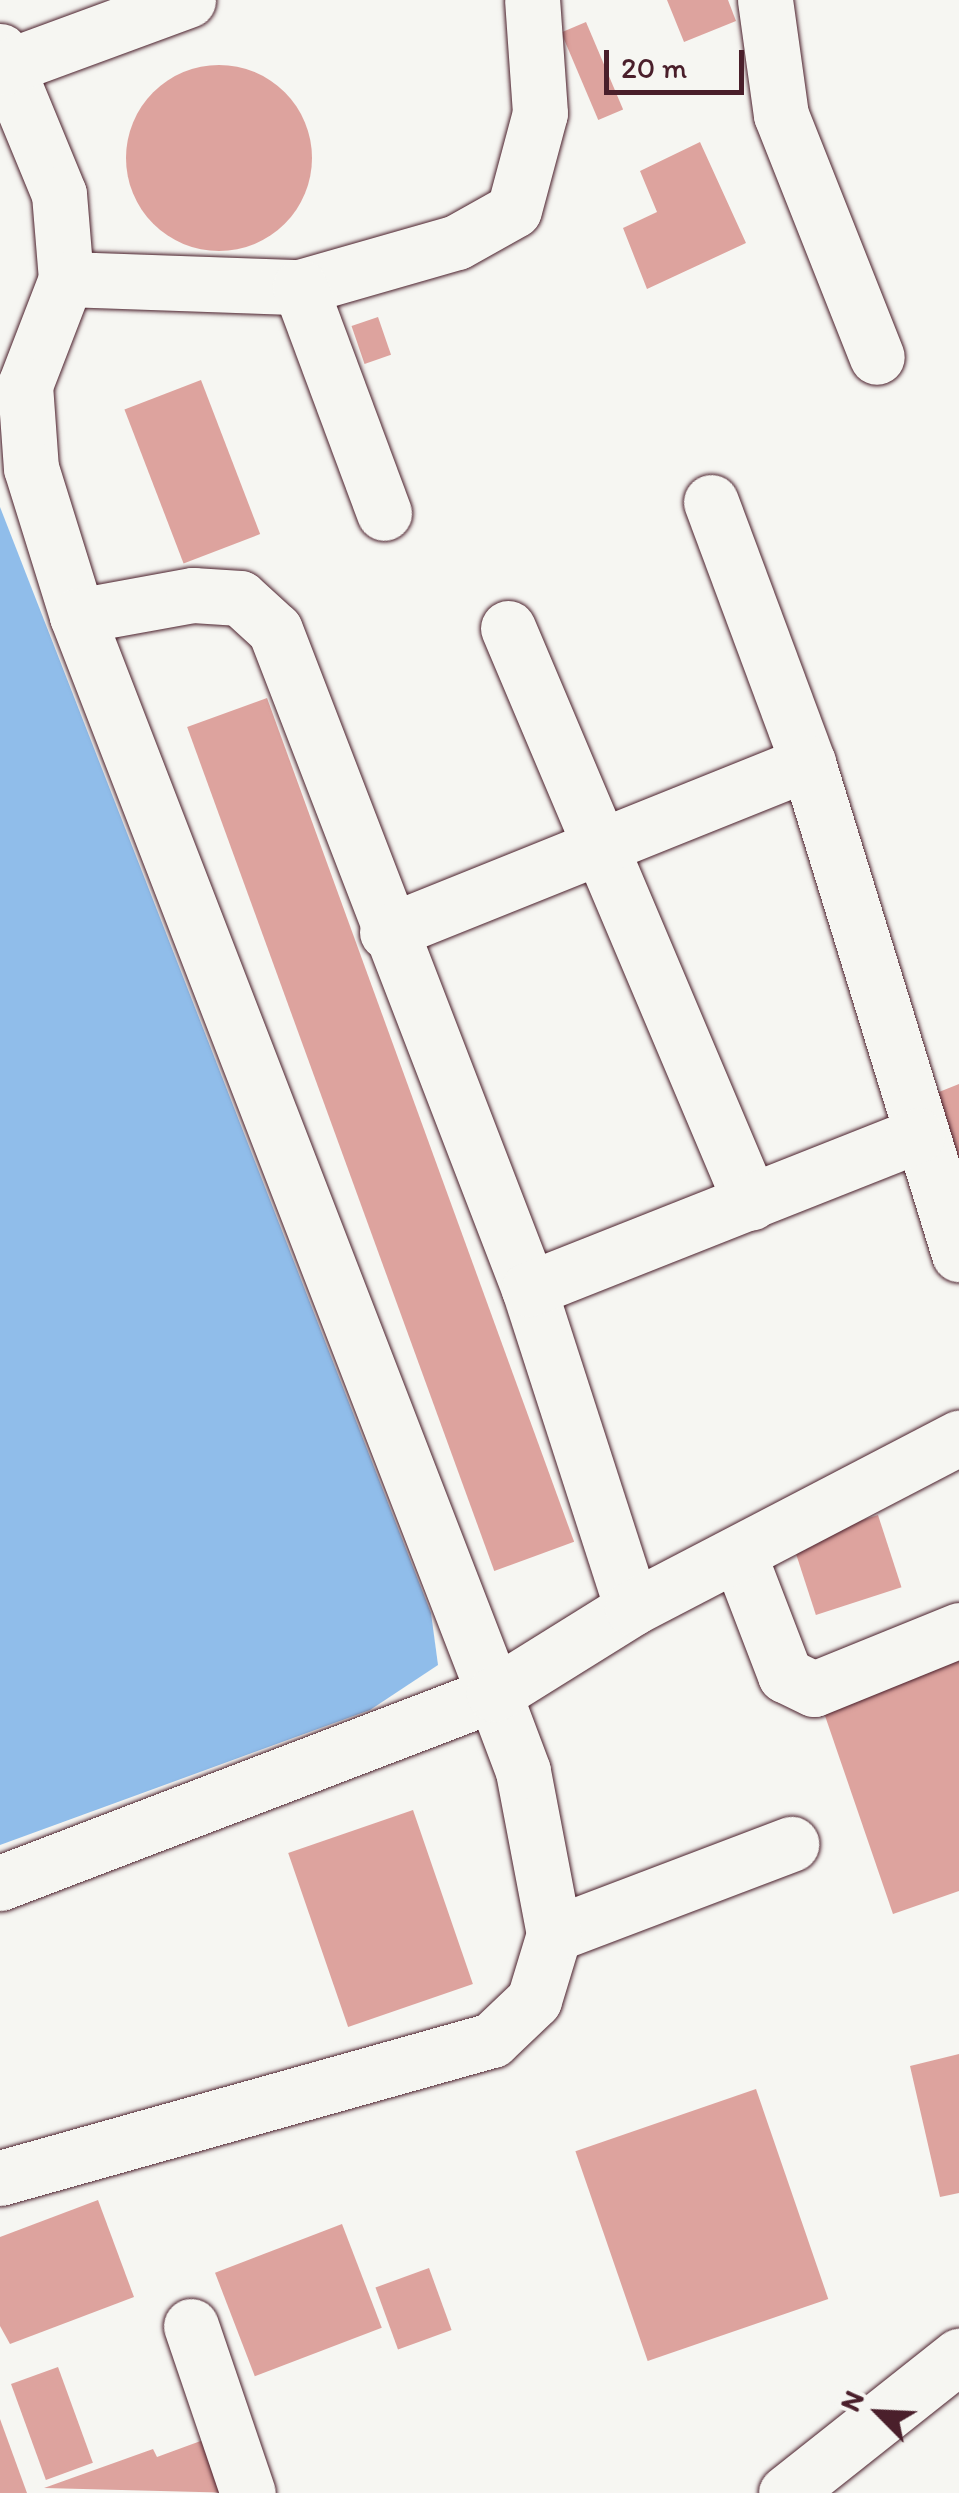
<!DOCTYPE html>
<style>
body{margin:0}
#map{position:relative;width:959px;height:2493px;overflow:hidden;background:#f6f6f2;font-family:Itim,sans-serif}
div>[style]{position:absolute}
.water>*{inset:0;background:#90bdea}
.building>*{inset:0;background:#dda39e;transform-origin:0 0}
.round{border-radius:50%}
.roads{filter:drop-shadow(0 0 2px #4a1f2b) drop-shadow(0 0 2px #4a1f2b)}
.minor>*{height:55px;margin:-27.5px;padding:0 27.5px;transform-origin:27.5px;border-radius:27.5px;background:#f6f6f2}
span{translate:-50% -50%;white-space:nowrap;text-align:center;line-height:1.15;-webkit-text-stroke:10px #f6f6f2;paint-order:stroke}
.north{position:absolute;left:829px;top:2363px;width:100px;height:100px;-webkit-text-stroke:8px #f6f6f2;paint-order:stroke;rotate:294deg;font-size:28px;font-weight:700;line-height:40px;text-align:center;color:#4a1f2b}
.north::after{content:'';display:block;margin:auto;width:35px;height:45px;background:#4a1f2b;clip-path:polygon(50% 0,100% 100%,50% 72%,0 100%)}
.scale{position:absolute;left:604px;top:50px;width:140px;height:45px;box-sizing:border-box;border:5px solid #4a1f2b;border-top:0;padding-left:12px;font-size:30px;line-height:35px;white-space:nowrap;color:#4a1f2b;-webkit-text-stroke:8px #f6f6f2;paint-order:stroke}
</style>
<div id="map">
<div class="water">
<div style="clip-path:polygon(0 507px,431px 1613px,438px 1665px,370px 1710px,0 1845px)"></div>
</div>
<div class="building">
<div style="clip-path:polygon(667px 0,728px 0,736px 21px,684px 42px)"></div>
<div style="left:586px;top:22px;width:95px;height:27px;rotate:67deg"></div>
<div class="round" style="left:126px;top:65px;width:186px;height:186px"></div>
<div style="clip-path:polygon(700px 142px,746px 243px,647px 289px,623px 228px,657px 212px,640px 171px)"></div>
<div style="left:378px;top:317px;width:40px;height:28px;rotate:71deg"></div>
<div style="left:201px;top:380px;width:165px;height:82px;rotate:69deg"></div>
<div style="left:267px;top:698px;width:898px;height:85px;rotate:70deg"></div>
<div style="clip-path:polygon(959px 1084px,959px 1214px,914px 1102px)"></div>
<div style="left:878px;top:1515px;width:76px;height:90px;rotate:72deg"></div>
<div style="clip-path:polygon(959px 1659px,959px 1891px,893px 1914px,822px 1707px)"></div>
<div style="left:413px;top:1810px;width:184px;height:132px;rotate:71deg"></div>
<div style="clip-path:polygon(959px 2054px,959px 2193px,940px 2197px,910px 2066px)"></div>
<div style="left:756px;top:2089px;width:222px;height:191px;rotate:71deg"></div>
<div style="clip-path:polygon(98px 2200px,134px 2297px,10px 2344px,0 2326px,0 2237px)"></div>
<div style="left:342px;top:2224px;width:111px;height:136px;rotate:69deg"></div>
<div style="left:429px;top:2268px;width:66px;height:57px;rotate:70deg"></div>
<div style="left:58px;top:2367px;width:102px;height:50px;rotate:70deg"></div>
<div style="clip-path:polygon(0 2419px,27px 2493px,0 2493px)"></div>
<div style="clip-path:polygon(217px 2435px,238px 2493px,44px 2488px,153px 2449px,157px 2457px)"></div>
</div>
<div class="roads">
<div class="minor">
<div style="left:765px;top:0;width:116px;rotate:82.1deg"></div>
<div style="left:781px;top:115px;width:260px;rotate:68.4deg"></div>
<div style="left:0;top:51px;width:155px;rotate:67.6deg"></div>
<div style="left:59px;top:194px;width:85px;rotate:85.3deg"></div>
<div style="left:66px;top:279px;width:114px;rotate:111.1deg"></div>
<div style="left:25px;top:385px;width:83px;rotate:85.9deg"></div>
<div style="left:31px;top:468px;width:155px;rotate:72.7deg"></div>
<div style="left:77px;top:616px;width:1156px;rotate:68.85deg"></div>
<div style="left:494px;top:1694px;width:529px;rotate:159.06deg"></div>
<div style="left:6px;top:67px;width:194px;rotate:-20.2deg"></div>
<div style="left:66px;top:279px;width:234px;rotate:2deg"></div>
<div style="left:300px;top:287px;width:163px;rotate:-16deg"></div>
<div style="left:457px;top:242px;width:65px;rotate:-29.3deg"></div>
<div style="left:514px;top:210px;width:100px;rotate:-75deg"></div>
<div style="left:540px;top:113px;width:113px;rotate:-94deg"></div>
<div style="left:300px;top:287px;width:241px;rotate:69.6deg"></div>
<div style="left:711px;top:502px;width:278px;rotate:69.6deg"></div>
<div style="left:808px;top:763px;width:514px;rotate:72.91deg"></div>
<div style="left:77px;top:616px;width:118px;rotate:-10.3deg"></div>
<div style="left:193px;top:595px;width:47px;rotate:3.7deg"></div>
<div style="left:240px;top:598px;width:47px;rotate:42.4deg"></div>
<div style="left:275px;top:630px;width:706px;rotate:68.92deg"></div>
<div style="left:529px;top:1289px;width:335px;rotate:72.1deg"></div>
<div style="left:508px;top:628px;width:624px;rotate:67.09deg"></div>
<div style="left:387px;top:932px;width:454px;rotate:-21.9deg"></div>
<div style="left:529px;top:1289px;width:417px;rotate:-21.6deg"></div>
<div style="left:739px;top:1555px;width:129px;rotate:69deg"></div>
<div style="left:785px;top:1675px;width:32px;rotate:26deg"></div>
<div style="left:814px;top:1689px;width:157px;rotate:-22.1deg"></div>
<div style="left:554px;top:1934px;width:254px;rotate:-20.8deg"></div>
<div style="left:0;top:2178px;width:511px;rotate:-15.67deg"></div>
<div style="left:492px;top:2040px;width:58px;rotate:-43.6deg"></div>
<div style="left:534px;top:2000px;width:69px;rotate:-73.1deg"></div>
<div style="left:554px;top:1934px;width:166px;rotate:-100.8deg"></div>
<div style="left:523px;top:1771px;width:82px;rotate:-110.6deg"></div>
<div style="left:494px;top:1694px;width:163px;rotate:-31.9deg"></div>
<div style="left:632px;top:1608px;width:369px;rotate:-27.5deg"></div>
<div style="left:191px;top:2326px;width:176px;rotate:71.2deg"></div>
<div style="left:786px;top:2493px;width:221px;rotate:-38.4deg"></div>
</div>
</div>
<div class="north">N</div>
<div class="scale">20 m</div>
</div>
